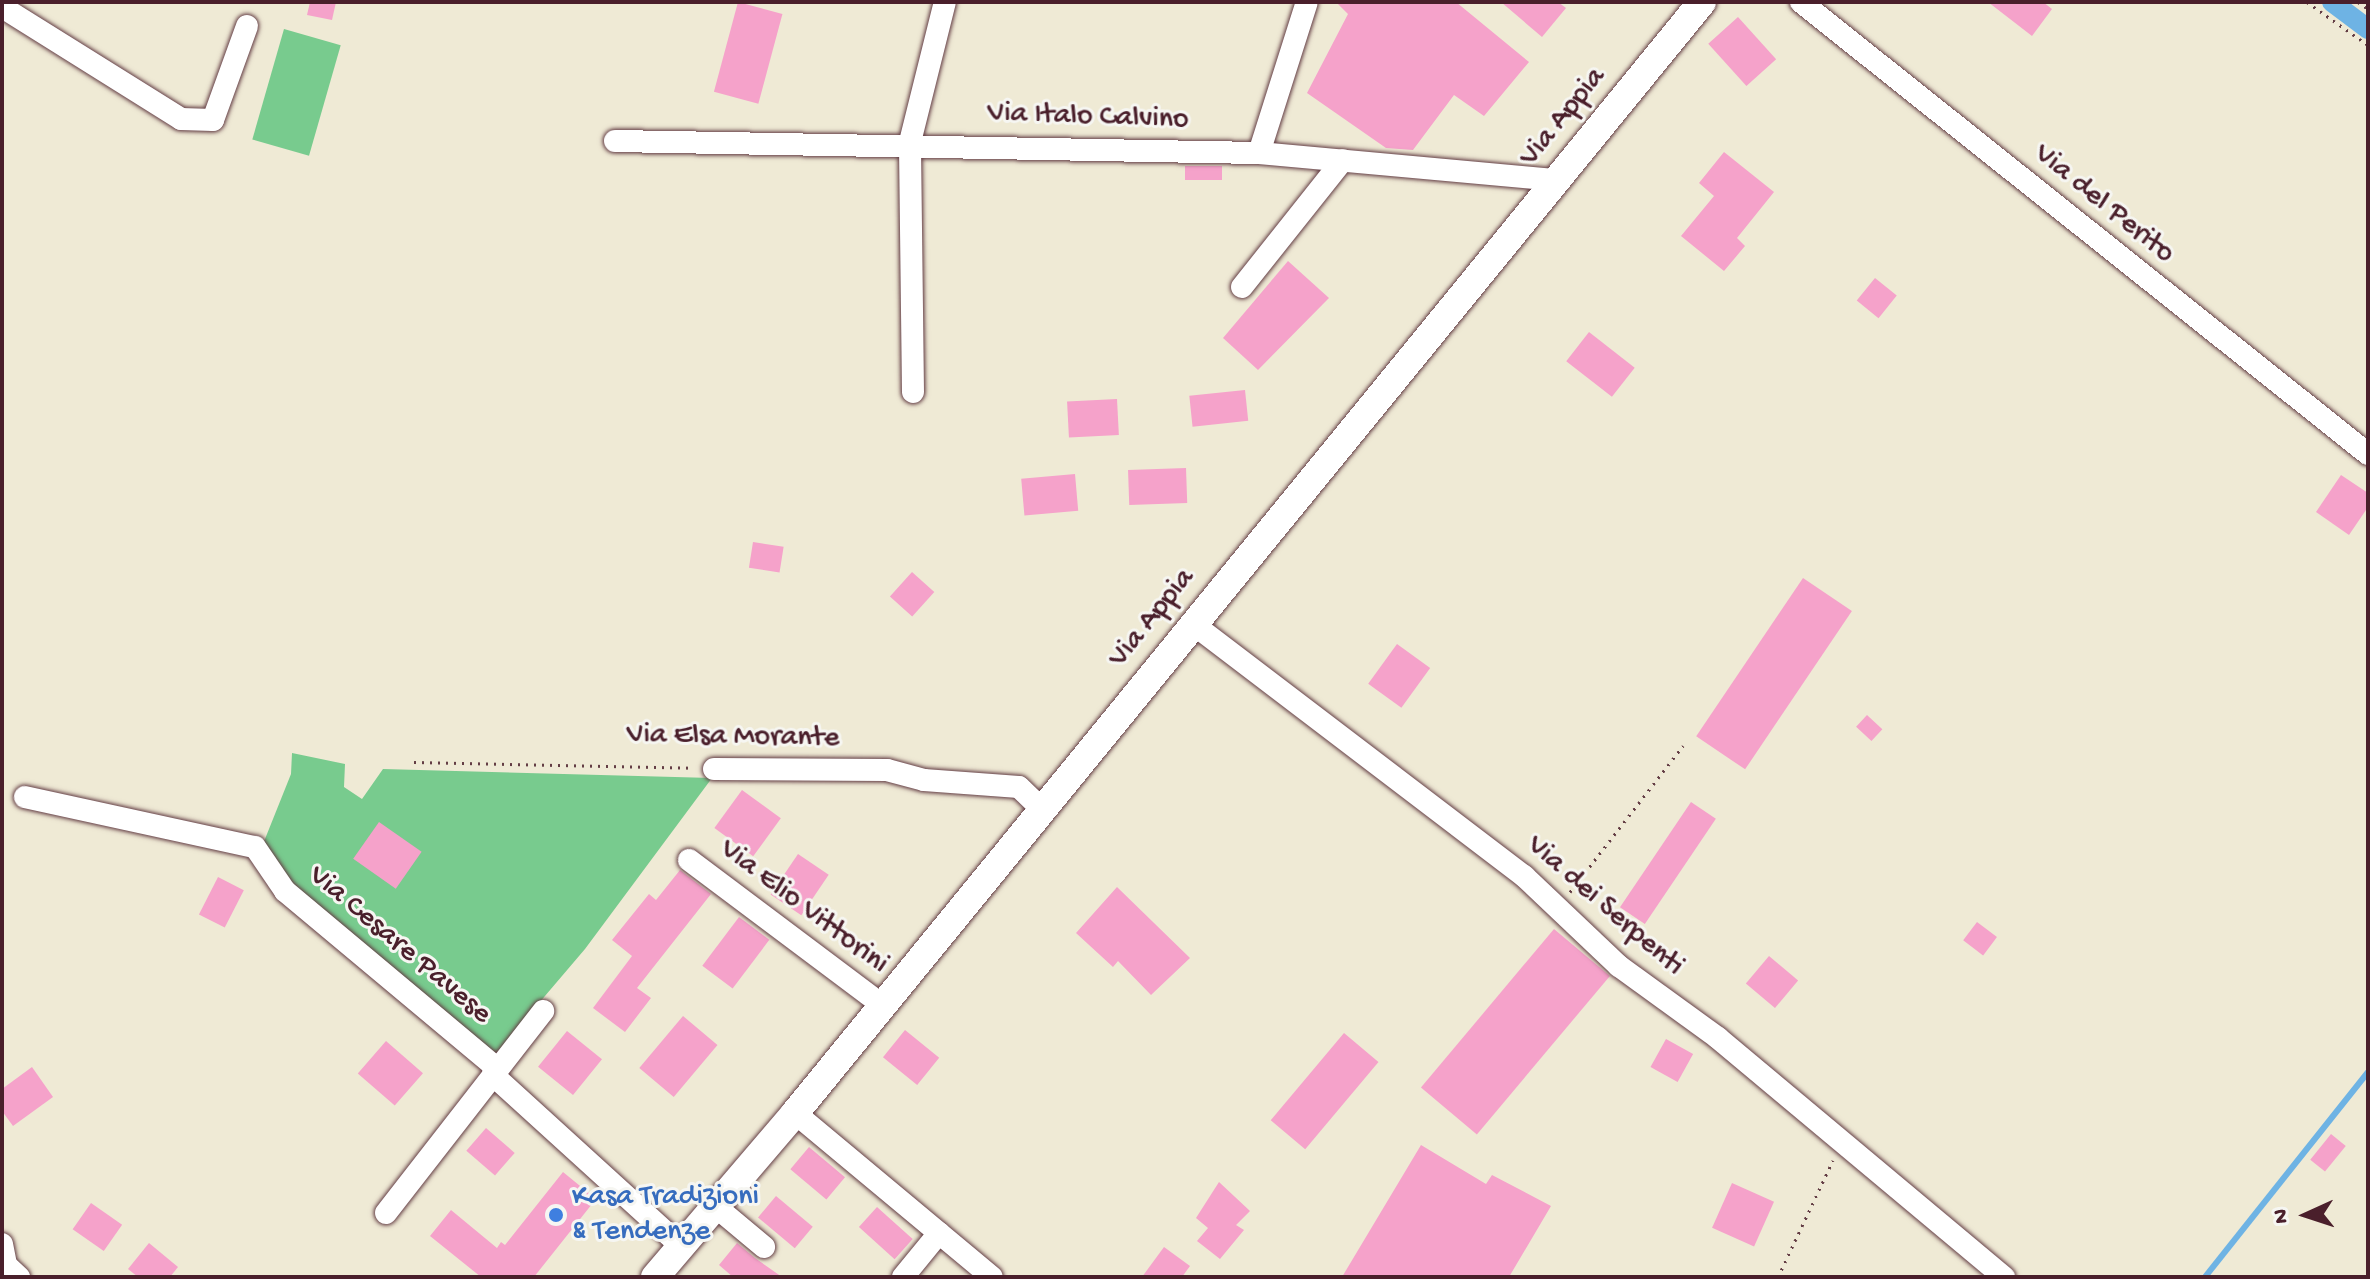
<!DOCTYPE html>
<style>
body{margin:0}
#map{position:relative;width:2370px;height:1279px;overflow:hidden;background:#efead5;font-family:"Gochi Hand",sans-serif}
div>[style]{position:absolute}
.green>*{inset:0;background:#78cb8e;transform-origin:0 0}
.stream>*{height:6px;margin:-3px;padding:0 3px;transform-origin:3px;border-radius:3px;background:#6eb3e4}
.canal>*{height:20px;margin:-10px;padding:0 10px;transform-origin:10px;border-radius:10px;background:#6eb3e4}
.building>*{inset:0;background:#f5a2ca;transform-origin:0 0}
.path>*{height:3px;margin-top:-1.5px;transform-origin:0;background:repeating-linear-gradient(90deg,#633d44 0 2px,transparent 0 8px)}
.roads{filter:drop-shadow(0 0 2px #633d44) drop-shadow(0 0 2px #633d44)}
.minor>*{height:22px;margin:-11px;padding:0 11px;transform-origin:11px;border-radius:11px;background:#fff}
.major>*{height:28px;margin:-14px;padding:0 14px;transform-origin:14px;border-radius:14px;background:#fff}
.dots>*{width:22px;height:22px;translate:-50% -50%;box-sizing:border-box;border:4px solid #f6f6f2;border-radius:50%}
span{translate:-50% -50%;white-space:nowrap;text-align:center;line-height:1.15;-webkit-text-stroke:6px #f6f6f2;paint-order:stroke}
.street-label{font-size:30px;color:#4a1f2b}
.shop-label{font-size:30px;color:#366cbe}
.left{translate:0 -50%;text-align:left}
.frame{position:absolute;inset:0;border:4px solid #4a1f2b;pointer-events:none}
.north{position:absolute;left:2266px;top:1175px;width:80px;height:80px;-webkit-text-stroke:6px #f6f6f2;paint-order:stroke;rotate:267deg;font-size:22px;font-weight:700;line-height:32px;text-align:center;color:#4a1f2b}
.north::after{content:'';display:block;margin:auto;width:28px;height:36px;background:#4a1f2b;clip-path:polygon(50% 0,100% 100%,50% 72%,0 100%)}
</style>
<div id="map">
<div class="green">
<div style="left:284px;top:29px;width:59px;height:115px;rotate:16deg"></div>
<div style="clip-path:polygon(292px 753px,345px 764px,344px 787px,362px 799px,383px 769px,712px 778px,585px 949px,493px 1057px,286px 884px,263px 844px,291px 774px)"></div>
</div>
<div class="stream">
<div style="left:2205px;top:1277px;width:262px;rotate:-51.5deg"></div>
</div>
<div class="canal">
<div style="left:2332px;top:2px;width:45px;rotate:36.9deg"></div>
</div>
<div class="building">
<div style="clip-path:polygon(310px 2px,336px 2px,332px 20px,307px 15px)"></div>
<div style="left:738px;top:2px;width:46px;height:93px;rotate:15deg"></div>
<div style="clip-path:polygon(1336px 2px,1456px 2px,1529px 62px,1484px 116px,1454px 95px,1413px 150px,1386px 148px,1307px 93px,1348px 14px)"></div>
<div style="clip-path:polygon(1501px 2px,1558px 2px,1566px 8px,1542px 37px)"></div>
<div style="clip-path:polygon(1988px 2px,2043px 2px,2052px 9px,2032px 36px)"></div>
<div style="left:1738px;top:17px;width:57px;height:40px;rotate:48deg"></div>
<div style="clip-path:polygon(1724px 152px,1774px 192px,1737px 238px,1745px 246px,1724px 271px,1681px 236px,1714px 196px,1699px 183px)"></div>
<div style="left:1185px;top:166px;width:37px;height:14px"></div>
<div style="clip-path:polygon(1288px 261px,1329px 298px,1258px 370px,1223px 338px)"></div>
<div style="left:1875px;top:278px;width:28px;height:29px;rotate:39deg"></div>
<div style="left:1589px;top:332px;width:58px;height:37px;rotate:38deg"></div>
<div style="left:1245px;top:390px;width:31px;height:56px;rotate:84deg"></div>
<div style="left:1117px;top:399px;width:36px;height:50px;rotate:87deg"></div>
<div style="left:1186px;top:468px;width:35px;height:58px;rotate:88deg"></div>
<div style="left:1075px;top:474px;width:37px;height:54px;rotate:85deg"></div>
<div style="clip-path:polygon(2341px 475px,2368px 493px,2368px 507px,2349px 535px,2316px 512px)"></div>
<div style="left:753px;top:542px;width:31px;height:26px;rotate:9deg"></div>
<div style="left:912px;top:572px;width:30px;height:33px;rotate:42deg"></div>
<div style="left:1803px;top:578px;width:59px;height:191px;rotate:34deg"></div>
<div style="left:1397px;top:644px;width:41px;height:49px;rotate:36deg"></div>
<div style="left:1867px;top:715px;width:21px;height:16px;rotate:43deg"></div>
<div style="left:742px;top:790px;width:48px;height:47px;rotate:36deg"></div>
<div style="left:1691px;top:802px;width:30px;height:127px;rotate:34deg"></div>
<div style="left:379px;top:822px;width:52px;height:45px;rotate:35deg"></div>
<div style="left:798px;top:854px;width:37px;height:49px;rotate:34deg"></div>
<div style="clip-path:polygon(680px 870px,711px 894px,637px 988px,651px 998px,625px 1032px,593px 1008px,632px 956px,612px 940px,649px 894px,656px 900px)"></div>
<div style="left:218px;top:877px;width:29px;height:42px;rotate:27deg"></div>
<div style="clip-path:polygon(1117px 887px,1190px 958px,1151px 995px,1118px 961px,1113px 967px,1076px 933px)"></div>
<div style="left:739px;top:917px;width:38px;height:61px;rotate:37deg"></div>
<div style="left:1977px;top:922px;width:25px;height:23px;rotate:37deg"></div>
<div style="left:1554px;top:929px;width:73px;height:207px;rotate:40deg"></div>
<div style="left:1769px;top:956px;width:38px;height:36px;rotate:40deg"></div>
<div style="left:683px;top:1016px;width:45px;height:68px;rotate:40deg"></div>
<div style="left:905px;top:1030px;width:44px;height:35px;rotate:39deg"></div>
<div style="left:567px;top:1031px;width:45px;height:46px;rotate:39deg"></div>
<div style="left:1344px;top:1033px;width:45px;height:114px;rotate:40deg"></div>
<div style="left:1666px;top:1039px;width:31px;height:32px;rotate:29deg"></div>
<div style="left:386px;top:1041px;width:49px;height:43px;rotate:41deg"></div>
<div style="clip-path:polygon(32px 1067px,53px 1097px,13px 1126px,2px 1111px,2px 1089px)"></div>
<div style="left:486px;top:1128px;width:38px;height:30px;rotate:41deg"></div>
<div style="left:2331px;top:1134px;width:19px;height:33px;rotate:39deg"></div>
<div style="clip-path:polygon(1421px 1145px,1486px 1184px,1492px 1175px,1551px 1206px,1509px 1277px,1342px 1277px)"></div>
<div style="left:809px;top:1147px;width:47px;height:29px;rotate:40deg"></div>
<div style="clip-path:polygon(563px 1172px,596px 1199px,534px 1277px,481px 1277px,430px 1236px,451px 1210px,497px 1248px,501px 1242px,505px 1245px)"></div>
<div style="clip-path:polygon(1219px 1182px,1250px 1211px,1236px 1225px,1244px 1230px,1220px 1259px,1197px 1241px,1208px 1228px,1196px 1218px)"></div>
<div style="left:1732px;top:1183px;width:46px;height:49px;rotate:24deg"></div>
<div style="left:776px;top:1196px;width:48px;height:28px;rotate:40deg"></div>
<div style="left:91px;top:1203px;width:38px;height:32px;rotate:35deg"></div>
<div style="left:877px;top:1207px;width:48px;height:27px;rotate:42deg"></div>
<div style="clip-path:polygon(149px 1243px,178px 1267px,170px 1277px,138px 1277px,128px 1269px)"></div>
<div style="clip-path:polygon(737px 1243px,755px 1258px,782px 1277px,733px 1277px,719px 1265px)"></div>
<div style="clip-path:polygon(1164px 1247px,1190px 1266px,1182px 1277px,1142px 1277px)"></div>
</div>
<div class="path">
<div style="left:2307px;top:2px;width:75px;rotate:35.2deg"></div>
<div style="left:2358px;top:2px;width:12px;rotate:35deg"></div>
<div style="left:414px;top:762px;width:280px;rotate:1.2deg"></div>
<div style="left:1570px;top:892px;width:185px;rotate:-52.3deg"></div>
<div style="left:1778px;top:1277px;width:129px;rotate:-64.8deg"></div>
</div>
<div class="roads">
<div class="minor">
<div style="left:1801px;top:2px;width:725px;rotate:38.56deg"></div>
<div style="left:2px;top:7px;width:211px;rotate:32deg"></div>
<div style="left:181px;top:119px;width:32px;rotate:2deg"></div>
<div style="left:213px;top:120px;width:100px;rotate:-70.1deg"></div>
<div style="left:615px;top:141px;width:644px;rotate:1.07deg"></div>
<div style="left:1259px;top:153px;width:299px;rotate:5.2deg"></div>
<div style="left:1259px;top:153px;width:158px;rotate:-72.4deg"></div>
<div style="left:1242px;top:287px;width:162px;rotate:-51.5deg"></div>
<div style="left:913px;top:392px;width:250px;rotate:-90.7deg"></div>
<div style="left:910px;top:142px;width:144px;rotate:-76deg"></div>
<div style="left:1193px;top:624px;width:416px;rotate:37.3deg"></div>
<div style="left:1524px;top:876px;width:131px;rotate:43.5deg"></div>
<div style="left:1619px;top:966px;width:122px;rotate:36deg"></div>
<div style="left:1718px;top:1038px;width:373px;rotate:39.9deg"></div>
<div style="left:714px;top:769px;width:173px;rotate:0.3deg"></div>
<div style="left:887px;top:770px;width:38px;rotate:15deg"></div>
<div style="left:924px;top:780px;width:95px;rotate:4.2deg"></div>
<div style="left:1019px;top:787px;width:32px;rotate:44deg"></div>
<div style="left:25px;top:797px;width:235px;rotate:12.3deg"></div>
<div style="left:255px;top:847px;width:53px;rotate:55.7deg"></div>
<div style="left:285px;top:891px;width:271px;rotate:39.9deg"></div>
<div style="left:493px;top:1065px;width:11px;rotate:85deg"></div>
<div style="left:494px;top:1076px;width:251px;rotate:42.3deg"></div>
<div style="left:689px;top:860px;width:241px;rotate:36.9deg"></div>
<div style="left:795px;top:1113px;width:256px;rotate:39.8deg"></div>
<div style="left:715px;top:1206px;width:64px;rotate:39.9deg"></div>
<div style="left:386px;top:1213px;width:256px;rotate:-52.1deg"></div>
<div style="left:2px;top:1244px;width:21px;rotate:79deg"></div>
<div style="left:6px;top:1265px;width:18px;rotate:43deg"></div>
<div style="left:903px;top:1277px;width:57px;rotate:-50.7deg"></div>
</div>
<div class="major">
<div style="left:655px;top:1277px;width:216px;rotate:-49.5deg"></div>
<div style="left:795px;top:1113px;width:1434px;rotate:-50.77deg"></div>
</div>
</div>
<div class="dots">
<div style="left:556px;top:1215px;background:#3f7fe0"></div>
</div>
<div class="street-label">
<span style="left:1088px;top:118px;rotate:2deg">Via Italo Calvino</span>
<span style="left:1564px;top:118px;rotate:-51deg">Via Appia</span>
<span style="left:2103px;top:205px;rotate:39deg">Via del Perito</span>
<span style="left:1153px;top:619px;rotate:-51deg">Via Appia</span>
<span style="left:733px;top:738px;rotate:1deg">Via Elsa Morante</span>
<span style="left:1604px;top:907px;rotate:41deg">Via dei Serpenti</span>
<span style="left:803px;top:908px;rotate:37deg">Via Elio Vittorini</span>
<span style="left:399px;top:946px;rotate:40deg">Via Cesare Pavese</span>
</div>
<div class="shop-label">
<span class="left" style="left:572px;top:1215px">Kasa Tradizioni<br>&amp; Tendenze</span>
</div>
<div class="frame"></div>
<div class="north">N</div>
</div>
